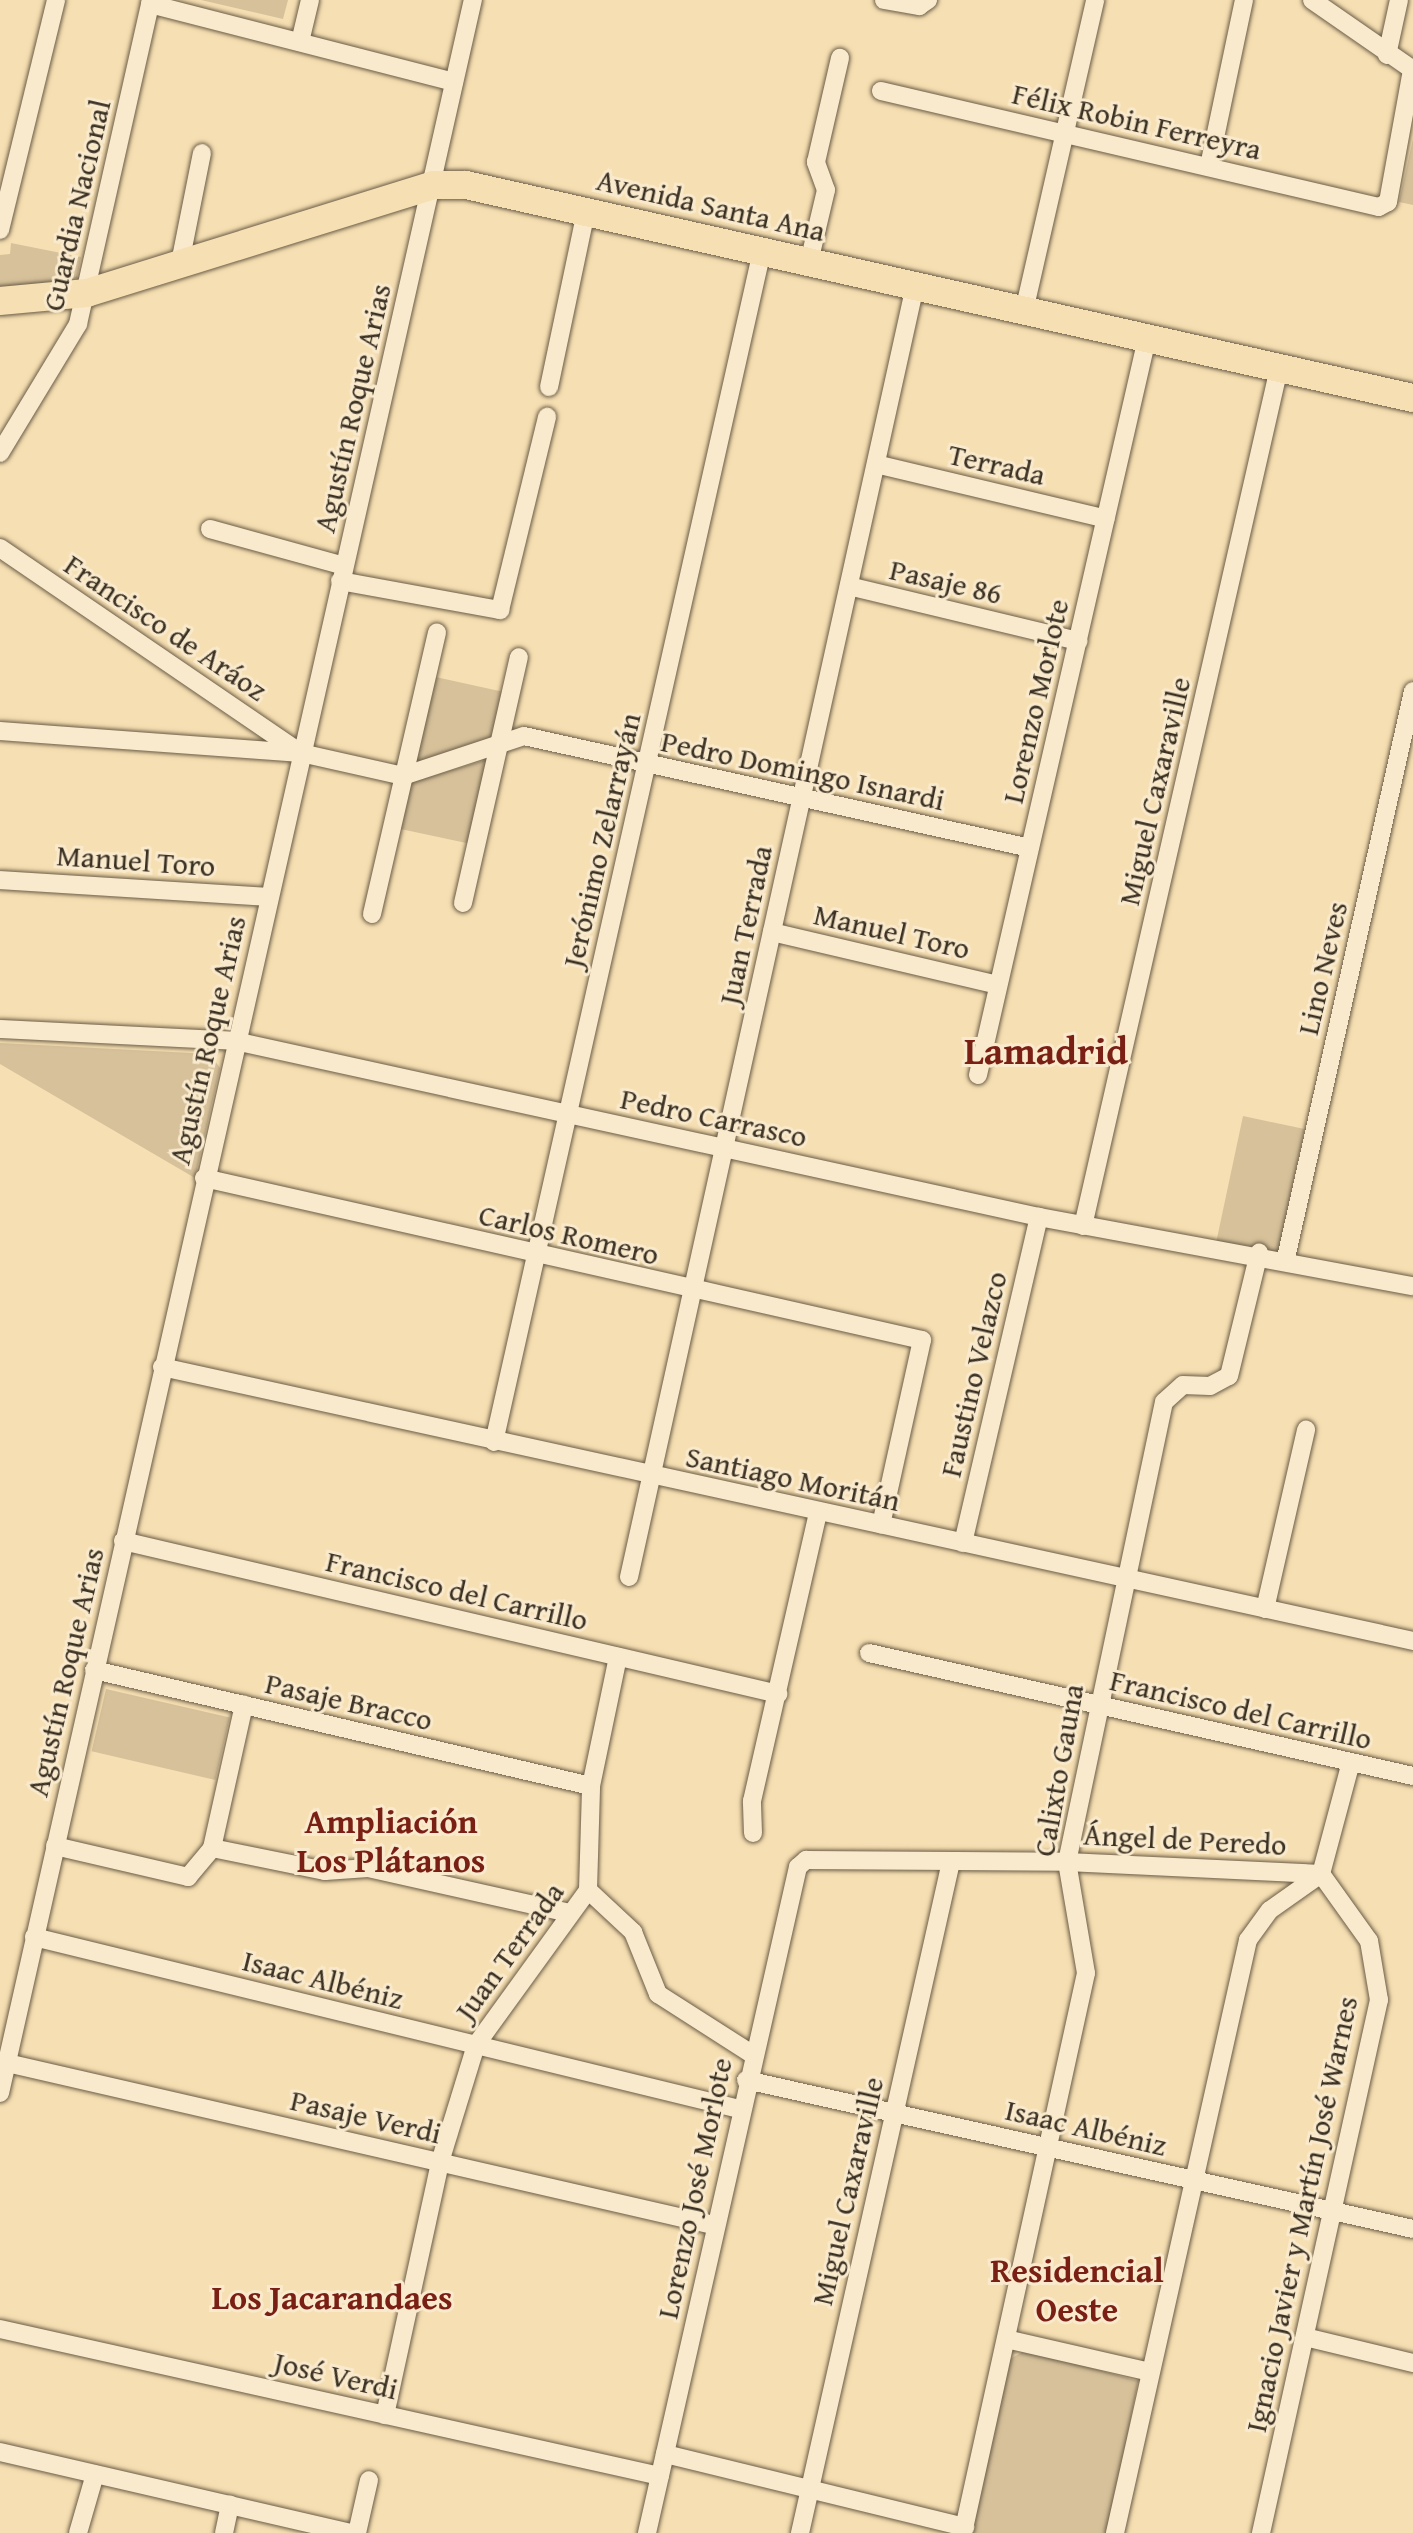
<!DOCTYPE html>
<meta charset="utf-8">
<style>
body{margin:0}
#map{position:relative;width:1413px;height:2533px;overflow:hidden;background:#f6dfb2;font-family:"Gentium Book Plus",serif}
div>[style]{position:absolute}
.green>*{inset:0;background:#d6c19a;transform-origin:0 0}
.roads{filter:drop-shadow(0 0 2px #6a5c47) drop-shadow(0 0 2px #6a5c47)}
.minor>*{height:18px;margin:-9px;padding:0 9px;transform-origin:9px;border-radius:9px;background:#f9eacd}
.primary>*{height:28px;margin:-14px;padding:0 14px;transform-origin:14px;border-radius:14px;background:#f6dfb2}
span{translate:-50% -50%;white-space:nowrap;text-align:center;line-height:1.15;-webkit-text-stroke:6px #f9eacd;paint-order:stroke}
.street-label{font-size:30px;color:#3b3123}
.quarter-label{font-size:34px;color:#7a1f14;font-weight:700}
.district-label{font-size:38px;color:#7a1f14;font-weight:700}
</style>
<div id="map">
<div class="green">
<div style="clip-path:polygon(201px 0,288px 0,283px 19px)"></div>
<div style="clip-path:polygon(1413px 139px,1413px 205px,1399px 202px)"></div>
<div style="clip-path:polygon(11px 243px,81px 257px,77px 278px,0 289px,0 255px,10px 254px)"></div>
<div style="clip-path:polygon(431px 676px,504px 692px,494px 737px,410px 766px)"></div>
<div style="clip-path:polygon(489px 759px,471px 844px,396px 828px,409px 783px)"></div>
<div style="clip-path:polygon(0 1043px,210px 1054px,220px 1068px,195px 1178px,0 1064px)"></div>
<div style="left:1243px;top:1116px;width:63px;height:128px;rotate:12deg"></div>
<div style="left:106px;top:1689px;width:127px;height:64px;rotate:13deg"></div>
<div style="clip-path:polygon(1026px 2350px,1138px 2381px,1109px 2533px,971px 2533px,1010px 2359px)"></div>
</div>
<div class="roads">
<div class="minor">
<div style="left:884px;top:0;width:36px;rotate:10deg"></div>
<div style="left:919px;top:6px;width:11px;rotate:-34deg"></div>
<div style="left:1312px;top:0;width:123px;rotate:34.7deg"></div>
<div style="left:150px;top:4px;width:314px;rotate:14.4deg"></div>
<div style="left:300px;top:42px;width:43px;rotate:-76.6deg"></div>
<div style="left:1387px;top:55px;width:56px;rotate:-77.7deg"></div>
<div style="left:881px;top:91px;width:511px;rotate:13.11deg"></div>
<div style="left:1379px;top:207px;width:10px;rotate:-29deg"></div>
<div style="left:1388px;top:202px;width:134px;rotate:-79.7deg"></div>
<div style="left:1209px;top:166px;width:170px;rotate:-78.1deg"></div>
<div style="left:0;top:230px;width:237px;rotate:-76.3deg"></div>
<div style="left:809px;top:262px;width:74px;rotate:-76.7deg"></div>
<div style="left:826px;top:190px;width:30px;rotate:-110deg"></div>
<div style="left:816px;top:162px;width:107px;rotate:-77deg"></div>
<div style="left:180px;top:263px;width:112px;rotate:-78.7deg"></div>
<div style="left:1024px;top:311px;width:319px;rotate:-77.1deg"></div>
<div style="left:549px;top:387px;width:179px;rotate:-78.1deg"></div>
<div style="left:0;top:453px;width:151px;rotate:-58.8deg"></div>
<div style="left:78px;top:324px;width:332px;rotate:-77.3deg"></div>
<div style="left:876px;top:464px;width:236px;rotate:13.4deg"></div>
<div style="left:210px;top:529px;width:139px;rotate:15.4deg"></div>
<div style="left:0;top:548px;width:362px;rotate:34.3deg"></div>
<div style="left:340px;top:581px;width:163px;rotate:10.3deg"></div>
<div style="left:500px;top:610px;width:199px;rotate:-76.3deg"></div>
<div style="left:849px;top:586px;width:236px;rotate:13.5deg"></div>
<div style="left:0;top:731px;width:302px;rotate:4.2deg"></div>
<div style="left:301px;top:753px;width:105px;rotate:12.7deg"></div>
<div style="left:403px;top:776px;width:127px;rotate:-18.3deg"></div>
<div style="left:524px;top:736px;width:518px;rotate:12.48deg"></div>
<div style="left:0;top:880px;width:269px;rotate:3.6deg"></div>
<div style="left:463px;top:903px;width:252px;rotate:-77.2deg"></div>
<div style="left:372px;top:914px;width:289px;rotate:-77deg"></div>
<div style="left:772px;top:932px;width:232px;rotate:13.2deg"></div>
<div style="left:0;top:1029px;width:235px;rotate:2.9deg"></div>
<div style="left:235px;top:1041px;width:823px;rotate:12.35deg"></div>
<div style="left:1039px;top:1217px;width:380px;rotate:10.5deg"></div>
<div style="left:978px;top:1075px;width:756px;rotate:-77.08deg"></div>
<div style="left:204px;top:1178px;width:736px;rotate:12.71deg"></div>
<div style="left:922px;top:1340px;width:189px;rotate:102.5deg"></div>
<div style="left:1083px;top:1226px;width:880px;rotate:-77.13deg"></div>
<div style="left:1286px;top:1258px;width:581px;rotate:-77.37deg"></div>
<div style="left:162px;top:1367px;width:1281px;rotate:12.35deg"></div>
<div style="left:494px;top:1442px;width:1221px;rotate:-77.32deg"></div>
<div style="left:123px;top:1541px;width:673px;rotate:13.15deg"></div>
<div style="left:963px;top:1543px;width:335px;rotate:-76.9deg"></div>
<div style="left:629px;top:1577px;width:1322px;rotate:-77.51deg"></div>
<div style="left:1265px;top:1609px;width:184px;rotate:-77.1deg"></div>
<div style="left:869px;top:1653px;width:558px;rotate:12.74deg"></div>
<div style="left:94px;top:1670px;width:510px;rotate:13.14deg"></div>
<div style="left:753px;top:1833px;width:32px;rotate:-92deg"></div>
<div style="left:752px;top:1801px;width:296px;rotate:-77.1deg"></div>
<div style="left:55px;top:1846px;width:137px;rotate:13.1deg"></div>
<div style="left:188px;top:1877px;width:38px;rotate:-50deg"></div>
<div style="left:212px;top:1848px;width:115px;rotate:11.5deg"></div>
<div style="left:325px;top:1871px;width:43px;rotate:-4deg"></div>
<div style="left:368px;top:1868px;width:207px;rotate:12.6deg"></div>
<div style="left:212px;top:1848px;width:147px;rotate:-77.4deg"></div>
<div style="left:588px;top:1890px;width:62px;rotate:43deg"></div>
<div style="left:633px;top:1932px;width:67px;rotate:68deg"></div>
<div style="left:658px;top:1994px;width:112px;rotate:32.6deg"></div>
<div style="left:34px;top:1937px;width:726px;rotate:13.71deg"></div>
<div style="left:7px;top:2063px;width:724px;rotate:12.92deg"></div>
<div style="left:746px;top:2080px;width:683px;rotate:12.59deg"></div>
<div style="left:0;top:2093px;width:2146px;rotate:-77.27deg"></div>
<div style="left:0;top:2329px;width:676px;rotate:12.56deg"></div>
<div style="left:1305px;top:2337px;width:111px;rotate:13.5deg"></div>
<div style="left:1006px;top:2339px;width:148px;rotate:12.9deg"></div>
<div style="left:385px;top:2415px;width:259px;rotate:-77.7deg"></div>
<div style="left:440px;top:2162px;width:122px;rotate:-72.9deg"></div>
<div style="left:476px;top:2045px;width:191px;rotate:-54.1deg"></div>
<div style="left:588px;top:1890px;width:104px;rotate:-88.3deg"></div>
<div style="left:591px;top:1786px;width:132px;rotate:-78.2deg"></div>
<div style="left:0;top:2452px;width:359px;rotate:13deg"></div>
<div style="left:665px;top:2454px;width:309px;rotate:13.7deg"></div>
<div style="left:78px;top:2533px;width:61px;rotate:-73.9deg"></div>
<div style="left:224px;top:2533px;width:29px;rotate:-78deg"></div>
<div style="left:357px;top:2533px;width:54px;rotate:-77.2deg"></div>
<div style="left:647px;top:2533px;width:683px;rotate:-77.23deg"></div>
<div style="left:798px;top:1867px;width:11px;rotate:-41deg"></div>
<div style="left:806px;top:1860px;width:261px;rotate:0.4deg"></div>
<div style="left:1067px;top:1862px;width:254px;rotate:2.7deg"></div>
<div style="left:800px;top:2533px;width:688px;rotate:-77.32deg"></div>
<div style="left:963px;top:2533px;width:573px;rotate:-77.61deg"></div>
<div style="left:1086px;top:1973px;width:113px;rotate:-99.7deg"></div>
<div style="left:1067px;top:1862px;width:470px;rotate:-78.1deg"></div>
<div style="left:1164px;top:1402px;width:25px;rotate:-42deg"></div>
<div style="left:1183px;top:1385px;width:27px;rotate:2deg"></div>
<div style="left:1210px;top:1386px;width:21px;rotate:-28deg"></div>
<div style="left:1229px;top:1376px;width:127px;rotate:-76.3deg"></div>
<div style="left:1115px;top:2533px;width:608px;rotate:-77.36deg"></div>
<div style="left:1248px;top:1940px;width:37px;rotate:-54deg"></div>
<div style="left:1270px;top:1910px;width:62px;rotate:-35.2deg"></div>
<div style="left:1321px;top:1874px;width:116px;rotate:-75deg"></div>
<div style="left:1261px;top:2533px;width:546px;rotate:-77.52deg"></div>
<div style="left:1379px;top:2000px;width:60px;rotate:-99.6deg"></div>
<div style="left:1369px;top:1941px;width:82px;rotate:-125.6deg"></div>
</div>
<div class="primary">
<div style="left:0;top:301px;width:87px;rotate:-5.3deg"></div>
<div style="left:87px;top:293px;width:362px;rotate:-17.3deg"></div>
<div style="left:433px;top:185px;width:33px"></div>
<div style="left:466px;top:185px;width:971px;rotate:12.68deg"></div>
</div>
</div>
<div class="street-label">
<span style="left:1137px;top:121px;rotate:13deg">Félix Robin Ferreyra</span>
<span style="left:76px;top:205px;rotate:-77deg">Guardia Nacional</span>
<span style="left:711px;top:205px;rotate:13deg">Avenida Santa Ana</span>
<span style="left:352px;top:408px;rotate:-77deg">Agustín Roque Arias</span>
<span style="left:997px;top:464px;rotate:13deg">Terrada</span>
<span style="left:946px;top:581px;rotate:13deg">Pasaje 86</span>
<span style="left:166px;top:627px;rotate:34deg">Francisco de Aráoz</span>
<span style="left:1035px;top:701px;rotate:-77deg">Lorenzo Morlote</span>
<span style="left:803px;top:770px;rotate:12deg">Pedro Domingo Isnardi</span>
<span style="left:1154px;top:791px;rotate:-77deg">Miguel Caxaraville</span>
<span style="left:601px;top:840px;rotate:-77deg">Jerónimo Zelarrayán</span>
<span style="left:136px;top:860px;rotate:4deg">Manuel Toro</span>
<span style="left:745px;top:925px;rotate:-78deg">Juan Terrada</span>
<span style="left:892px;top:931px;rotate:13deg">Manuel Toro</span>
<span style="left:1322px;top:968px;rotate:-77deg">Lino Neves</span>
<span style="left:207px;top:1040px;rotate:-77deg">Agustín Roque Arias</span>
<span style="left:714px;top:1117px;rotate:12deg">Pedro Carrasco</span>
<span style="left:569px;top:1234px;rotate:13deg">Carlos Romero</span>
<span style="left:973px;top:1374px;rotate:-77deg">Faustino Velazco</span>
<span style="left:793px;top:1478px;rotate:12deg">Santiago Moritán</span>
<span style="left:457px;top:1590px;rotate:13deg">Francisco del Carrillo</span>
<span style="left:65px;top:1672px;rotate:-77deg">Agustín Roque Arias</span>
<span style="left:349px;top:1701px;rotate:13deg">Pasaje Bracco</span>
<span style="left:1241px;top:1709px;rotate:13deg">Francisco del Carrillo</span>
<span style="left:1058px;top:1770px;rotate:-80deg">Calixto Gauna</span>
<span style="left:1185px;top:1839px;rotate:3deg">Ángel de Peredo</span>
<span style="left:509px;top:1951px;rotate:-54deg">Juan Terrada</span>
<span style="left:323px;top:1979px;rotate:14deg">Isaac Albéniz</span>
<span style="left:366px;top:2116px;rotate:13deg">Pasaje Verdi</span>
<span style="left:1086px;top:2127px;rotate:13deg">Isaac Albéniz</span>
<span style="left:694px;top:2188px;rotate:-78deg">Lorenzo José Morlote</span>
<span style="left:847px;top:2191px;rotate:-77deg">Miguel Caxaraville</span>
<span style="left:1301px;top:2214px;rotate:-78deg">Ignacio Javier y Martín José Warnes</span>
<span style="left:336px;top:2375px;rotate:13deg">José Verdi</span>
</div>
<div class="quarter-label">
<span style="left:391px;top:1840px">Ampliación<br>Los Plátanos</span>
<span style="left:1077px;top:2289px">Residencial<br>Oeste</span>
<span style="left:332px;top:2297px">Los Jacarandaes</span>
</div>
<div class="district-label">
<span style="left:1046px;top:1051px">Lamadrid</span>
</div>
</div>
